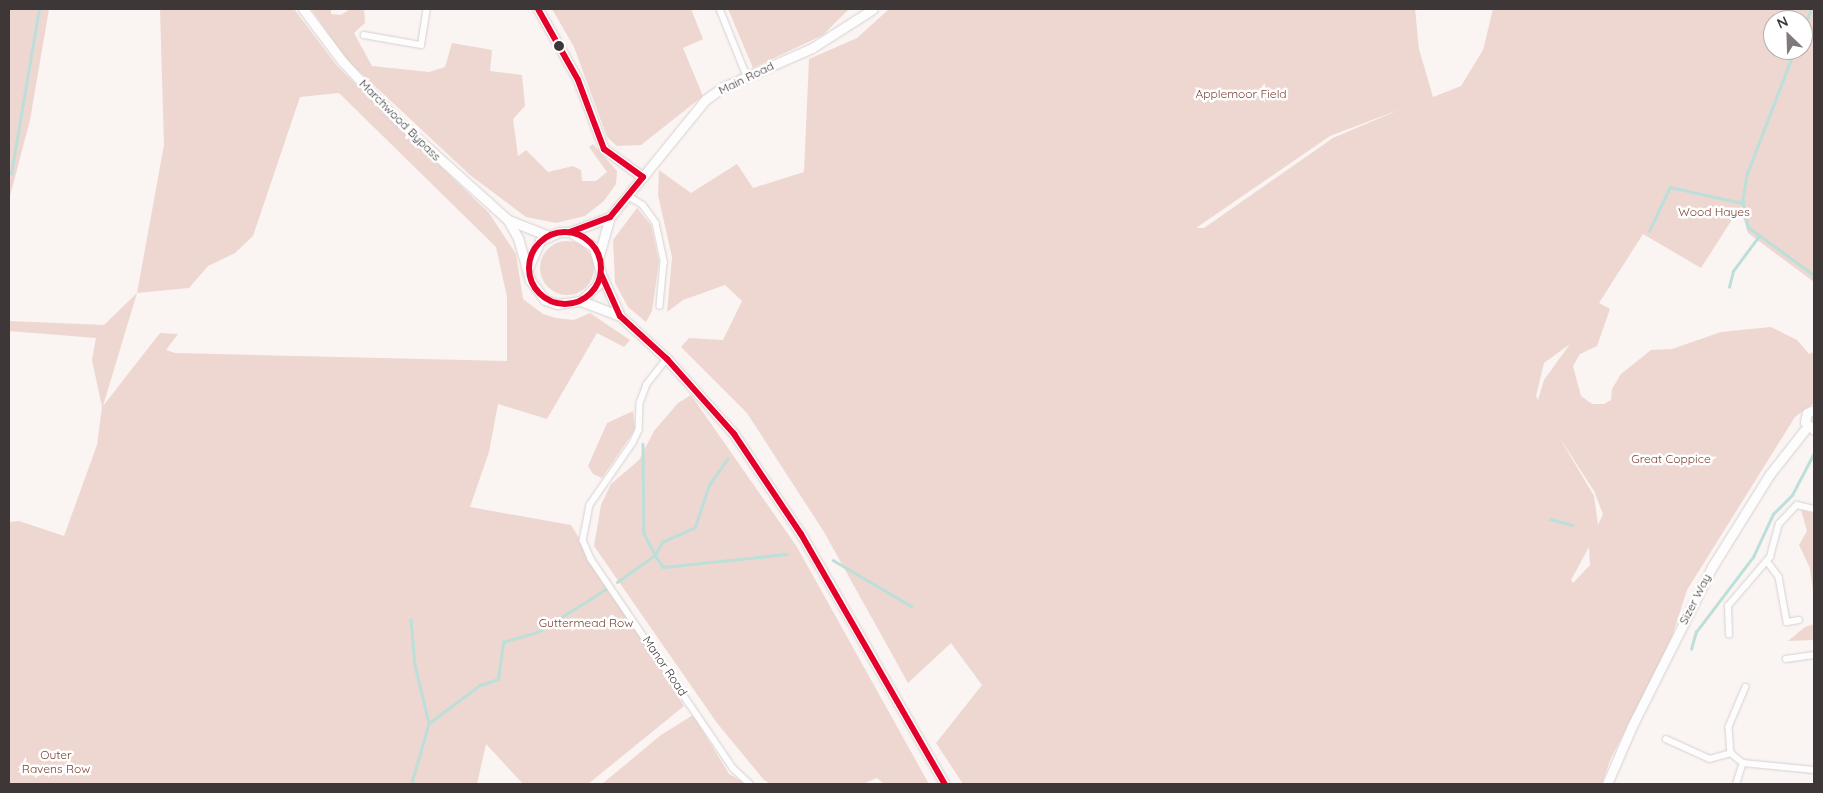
<!DOCTYPE html>
<style>
body{margin:0}
#map{position:relative;width:1823px;height:793px;overflow:hidden;background:#faf4f3;font-family:Quicksand,sans-serif}
div>[style]{position:absolute}
.green>*{inset:0;background:#eed7d1}
.round{border-radius:50%}
.stream>*{height:2.5px;margin:-1.25px;padding:0 1.25px;transform-origin:1.25px;border-radius:1.25px;background:#bcdfda}
.roads{filter:drop-shadow(0 0 1px #d6d1d0) drop-shadow(0 0 1px #d6d1d0)}
.street>*{height:5.5px;margin:-2.75px;padding:0 2.75px;transform-origin:2.75px;border-radius:2.75px;background:#fefdfd}
.secondary>*{height:9px;margin:-4.5px;padding:0 4.5px;transform-origin:4.5px;border-radius:4.5px;background:#fefdfd}
.primary>*{height:9px;margin:-4.5px;padding:0 4.5px;transform-origin:4.5px;border-radius:4.5px;background:#fefdfd}
.bus-1>*{height:6px;margin:-3px;padding:0 3px;transform-origin:3px;border-radius:3px;background:#e4002b}
.bus-1>.ring{margin:-3px;padding:0;box-sizing:content-box;background:none;border:6px solid #e4002b;border-radius:50%}
.dots>*{width:14px;height:14px;translate:-50% -50%;box-sizing:border-box;border:2px solid #fff;border-radius:50%}
span{translate:-50% -50%;white-space:nowrap;text-align:center;line-height:1.15;-webkit-text-stroke:5px #fff;paint-order:stroke}
.street-label{font-size:12px;color:#3d3837}
.park-label{font-size:12px;color:#7c4233}
.frame{position:absolute;inset:0;border:10px solid #3d3837;pointer-events:none}
.north{position:absolute;left:1763px;top:10px;width:50px;height:50px;box-sizing:border-box;background:#fff;border:1px solid #b1afaf;border-radius:50%;rotate:336deg;font-size:14px;font-weight:700;line-height:20px;text-align:center;color:#3d3837}
.north::after{content:'';display:block;margin:auto;width:18px;height:22px;background:#7f7a79;clip-path:polygon(50% 0,100% 100%,50% 72%,0 100%)}
</style>
<div id="map">
<div class="green">
<div style="clip-path:polygon(9px 9px,49px 9px,30px 120px,9px 200px)"></div>
<div style="clip-path:polygon(evenodd,160px 9px,294px 9px,338px 67px,489px 213px,516px 254px,523px 299px,543px 314px,556px 318px,574px 320px,590px 313px,630px 340px,624px 347px,597px 333px,547px 419px,498px 404px,489px 452px,470px 507px,571px 525px,684px 706px,588px 784px,523px 784px,486px 744px,477px 784px,9px 784px,9px 522px,19px 521px,64px 536px,97px 445px,102px 407px,92px 360px,96px 338px,9px 331px,9px 321px,104px 325px,137px 293px,164px 145px,160px 9px,339px 93px,496px 247px,507px 297px,507px 361px,175px 353px,166px 350px,178px 334px,160px 333px,103px 406px,137px 293px,189px 288px,208px 266px,235px 253px,253px 236px,300px 97px,339px 93px)"></div>
<div style="clip-path:polygon(311px 9px,331px 9px,331px 14px,341px 15px,350px 9px,364px 9px,365px 23px,354px 33px,372px 66px,429px 72px,445px 67px,452px 43px,492px 50px,490px 71px,522px 75px,525px 106px,513px 119px,518px 156px,526px 150px,548px 172px,573px 166px,581px 170px,582px 181px,596px 181px,607px 172px,589px 147px,593px 144px,617px 171px,616px 184px,604px 201px,585px 216px,556px 223px,526px 217px,470px 175px,346px 59px)"></div>
<div style="clip-path:polygon(552px 9px,691px 9px,703px 39px,683px 48px,703px 96px,641px 145px,617px 146px,607px 137px,574px 47px)"></div>
<div style="clip-path:polygon(728px 9px,849px 9px,823px 35px,753px 68px)"></div>
<div style="clip-path:polygon(evenodd,889px 9px,1415px 9px,1419px 49px,1433px 97px,1461px 86px,1483px 50px,1493px 9px,1814px 9px,1814px 282px,1748px 233px,1740px 207px,1701px 268px,1643px 234px,1599px 303px,1610px 309px,1597px 346px,1580px 354px,1573px 366px,1581px 396px,1592px 404px,1604px 404px,1611px 400px,1612px 389px,1621px 374px,1651px 350px,1672px 349px,1721px 332px,1771px 327px,1797px 340px,1809px 354px,1814px 352px,1814px 403px,1795px 417px,1687px 590px,1669px 646px,1610px 760px,1602px 784px,963px 784px,936px 743px,982px 685px,951px 643px,908px 683px,824px 532px,747px 413px,681px 347px,689px 338px,723px 340px,742px 301px,725px 285px,683px 300px,667px 312px,672px 257px,658px 195px,659px 170px,691px 193px,737px 164px,753px 188px,804px 172px,809px 59px,857px 38px,889px 9px,1773px 20px,1803px 20px,1803px 50px,1773px 50px,1773px 20px,889px 9px,1401px 109px,1333px 138px,1204px 228px,1196px 228px,1330px 136px,1401px 109px,889px 9px,1570px 344px,1544px 380px,1538px 400px,1536px 396px,1544px 363px,1570px 344px,889px 9px,1558px 435px,1594px 491px,1603px 514px,1598px 525px,1594px 496px,1558px 435px,889px 9px,1589px 547px,1590px 565px,1573px 583px,1571px 580px,1589px 547px)"></div>
<div style="clip-path:polygon(637px 208px,651px 225px,659px 262px,652px 311px,646px 322px,628px 307px,615px 283px,613px 240px)"></div>
<div class="round" style="left:540px;top:241px;width:54px;height:54px"></div>
<div style="clip-path:polygon(691px 395px,797px 547px,929px 784px,884px 784px,877px 778px,863px 784px,771px 784px,764px 780px,717px 723px,594px 546px,601px 505px,611px 484px,639px 460px,654px 431px,678px 403px)"></div>
<div style="clip-path:polygon(633px 411px,635px 429px,630px 437px,602px 478px,593px 474px,588px 466px,607px 423px)"></div>
<div style="clip-path:polygon(1801px 510px,1814px 513px,1814px 600px,1810px 568px,1799px 545px,1807px 531px)"></div>
<div style="clip-path:polygon(1814px 624px,1814px 640px,1788px 641px,1805px 627px)"></div>
<div style="clip-path:polygon(693px 715px,729px 774px,747px 784px,602px 784px,661px 735px)"></div>
</div>
<div class="stream">
<div style="left:1803px;top:29px;width:22px;rotate:-68deg"></div>
<div style="left:1795px;top:50px;width:134px;rotate:111deg"></div>
<div style="left:1747px;top:175px;width:26px;rotate:99deg"></div>
<div style="left:1743px;top:201px;width:26px;rotate:79deg"></div>
<div style="left:1748px;top:227px;width:82px;rotate:36deg"></div>
<div style="left:11px;top:174px;width:167px;rotate:-80.4deg"></div>
<div style="left:1649px;top:231px;width:49px;rotate:-64.5deg"></div>
<div style="left:1670px;top:187px;width:75px;rotate:12.4deg"></div>
<div style="left:1729px;top:287px;width:16px;rotate:-76deg"></div>
<div style="left:1733px;top:271px;width:44px;rotate:-53.4deg"></div>
<div style="left:643px;top:444px;width:89px;rotate:89.4deg"></div>
<div style="left:644px;top:533px;width:25px;rotate:63deg"></div>
<div style="left:1550px;top:519px;width:23px;rotate:15deg"></div>
<div style="left:655px;top:555px;width:15px;rotate:-62deg"></div>
<div style="left:662px;top:542px;width:36px;rotate:-24deg"></div>
<div style="left:695px;top:527px;width:44px;rotate:-71.6deg"></div>
<div style="left:709px;top:485px;width:32px;rotate:-55deg"></div>
<div style="left:833px;top:560px;width:91px;rotate:30.5deg"></div>
<div style="left:617px;top:582px;width:47px;rotate:-35.4deg"></div>
<div style="left:655px;top:555px;width:14px;rotate:56deg"></div>
<div style="left:663px;top:567px;width:124px;rotate:-6deg"></div>
<div style="left:411px;top:619px;width:46px;rotate:85deg"></div>
<div style="left:415px;top:665px;width:60px;rotate:76.4deg"></div>
<div style="left:1691px;top:649px;width:18px;rotate:-74deg"></div>
<div style="left:1696px;top:632px;width:94px;rotate:-52.8deg"></div>
<div style="left:1753px;top:557px;width:47px;rotate:-65.1deg"></div>
<div style="left:1773px;top:514px;width:27px;rotate:-45deg"></div>
<div style="left:1792px;top:495px;width:47px;rotate:-62.4deg"></div>
<div style="left:411px;top:784px;width:64px;rotate:-73.6deg"></div>
<div style="left:429px;top:723px;width:64px;rotate:-36.7deg"></div>
<div style="left:480px;top:685px;width:19px;rotate:-18deg"></div>
<div style="left:498px;top:679px;width:37px;rotate:-82deg"></div>
<div style="left:503px;top:642px;width:36px;rotate:-16deg"></div>
<div style="left:538px;top:632px;width:80px;rotate:-32.3deg"></div>
</div>
<div class="roads">
<div class="street">
<div style="left:720px;top:9px;width:72px;rotate:68.1deg"></div>
<div style="left:364px;top:35px;width:58px;rotate:10deg"></div>
<div style="left:421px;top:45px;width:36px;rotate:-81deg"></div>
<div style="left:628px;top:196px;width:17px;rotate:31deg"></div>
<div style="left:643px;top:205px;width:22px;rotate:54deg"></div>
<div style="left:656px;top:223px;width:40px;rotate:78deg"></div>
<div style="left:664px;top:262px;width:44px;rotate:95.2deg"></div>
<div style="left:667px;top:359px;width:33px;rotate:128deg"></div>
<div style="left:647px;top:385px;width:19px;rotate:111deg"></div>
<div style="left:640px;top:403px;width:27px;rotate:92deg"></div>
<div style="left:639px;top:430px;width:14px;rotate:115deg"></div>
<div style="left:633px;top:443px;width:75px;rotate:124.7deg"></div>
<div style="left:590px;top:505px;width:36px;rotate:101deg"></div>
<div style="left:583px;top:540px;width:21px;rotate:67deg"></div>
<div style="left:591px;top:559px;width:253px;rotate:55.8deg"></div>
<div style="left:733px;top:768px;width:23px;rotate:43deg"></div>
<div style="left:1767px;top:561px;width:20px;rotate:53deg"></div>
<div style="left:1779px;top:577px;width:46px;rotate:79.9deg"></div>
<div style="left:1787px;top:622px;width:12px;rotate:-9deg"></div>
<div style="left:1729px;top:635px;width:29px;rotate:-92deg"></div>
<div style="left:1728px;top:606px;width:65px;rotate:-49.4deg"></div>
<div style="left:1770px;top:557px;width:34px;rotate:-75deg"></div>
<div style="left:1779px;top:524px;width:26px;rotate:-47deg"></div>
<div style="left:1797px;top:505px;width:17px;rotate:13deg"></div>
<div style="left:1786px;top:659px;width:28px;rotate:-8deg"></div>
<div style="left:1746px;top:687px;width:43px;rotate:113deg"></div>
<div style="left:1729px;top:727px;width:26px;rotate:86deg"></div>
<div style="left:1731px;top:753px;width:16px;rotate:40deg"></div>
<div style="left:1743px;top:763px;width:71px;rotate:5.6deg"></div>
<div style="left:1666px;top:739px;width:48px;rotate:24.4deg"></div>
<div style="left:1710px;top:759px;width:22px;rotate:-16deg"></div>
<div style="left:1736px;top:784px;width:22px;rotate:-72deg"></div>
</div>
<div class="secondary">
<div style="left:538px;top:9px;width:81px;rotate:60.6deg"></div>
<div style="left:578px;top:80px;width:74px;rotate:69.4deg"></div>
<div style="left:604px;top:149px;width:48px;rotate:35.7deg"></div>
<div style="left:570px;top:232px;width:43px;rotate:-20.6deg"></div>
<div style="left:610px;top:217px;width:151px;rotate:-50.9deg"></div>
<div style="left:705px;top:100px;width:22px;rotate:-36deg"></div>
<div style="left:723px;top:87px;width:97px;rotate:-23.7deg"></div>
<div style="left:812px;top:48px;width:72px;rotate:-32.6deg"></div>
<div style="left:599px;top:255px;width:40px;rotate:-74deg"></div>
<div style="left:1814px;top:410px;width:8px;rotate:157deg"></div>
<div style="left:1807px;top:413px;width:9px;rotate:103deg"></div>
<div style="left:1805px;top:422px;width:12px;rotate:42deg"></div>
<div style="left:1607px;top:784px;width:63px;rotate:-66.7deg"></div>
<div style="left:1632px;top:726px;width:178px;rotate:-63.3deg"></div>
<div style="left:1712px;top:567px;width:110px;rotate:-58.1deg"></div>
<div style="left:1770px;top:474px;width:60px;rotate:-51.8deg"></div>
</div>
<div class="primary">
<div style="left:303px;top:9px;width:66px;rotate:53deg"></div>
<div style="left:343px;top:62px;width:79px;rotate:47deg"></div>
<div style="left:397px;top:120px;width:149px;rotate:42deg"></div>
<div style="left:508px;top:220px;width:44px;rotate:21.3deg"></div>
<div style="left:508px;top:220px;width:21px;rotate:61deg"></div>
<div style="left:518px;top:238px;width:44px;rotate:74.1deg"></div>
<div style="left:530px;top:280px;width:25px;rotate:53deg"></div>
<div style="left:545px;top:300px;width:13px;rotate:18deg"></div>
<div style="left:557px;top:304px;width:24px;rotate:-7deg"></div>
<div style="left:581px;top:301px;width:23px;rotate:-45deg"></div>
<div style="left:597px;top:285px;width:12px;rotate:-70deg"></div>
<div style="left:601px;top:274px;width:28px;rotate:-105deg"></div>
<div style="left:594px;top:247px;width:28px;rotate:-148deg"></div>
<div style="left:570px;top:232px;width:11px;rotate:180deg"></div>
<div style="left:559px;top:232px;width:21px;rotate:155deg"></div>
<div style="left:540px;top:241px;width:30px;rotate:114deg"></div>
<div style="left:601px;top:274px;width:46px;rotate:65.7deg"></div>
<div style="left:620px;top:316px;width:64px;rotate:42.5deg"></div>
<div style="left:667px;top:359px;width:101px;rotate:48.2deg"></div>
<div style="left:734px;top:434px;width:120px;rotate:56.2deg"></div>
<div style="left:801px;top:534px;width:289px;rotate:60.1deg"></div>
<div style="left:581px;top:301px;width:42px;rotate:21deg"></div>
</div>
</div>
<div class="bus-1">
<div style="left:538px;top:9px;width:81px;rotate:60.6deg"></div>
<div style="left:578px;top:80px;width:74px;rotate:69.4deg"></div>
<div style="left:604px;top:149px;width:48px;rotate:35.7deg"></div>
<div style="left:643px;top:177px;width:52px;rotate:129.5deg"></div>
<div style="left:610px;top:217px;width:43px;rotate:159.4deg"></div>
<div class="ring" style="left:529px;top:232px;width:66px;height:66px"></div>
<div style="left:601px;top:274px;width:46px;rotate:65.7deg"></div>
<div style="left:620px;top:316px;width:64px;rotate:42.5deg"></div>
<div style="left:667px;top:359px;width:101px;rotate:48.2deg"></div>
<div style="left:734px;top:434px;width:120px;rotate:56.2deg"></div>
<div style="left:801px;top:534px;width:289px;rotate:60.1deg"></div>
</div>
<div class="dots">
<div style="left:559px;top:46px;background:#3d3837"></div>
</div>
<div class="street-label">
<span style="left:746px;top:78px;rotate:-26deg">Main Road</span>
<span style="left:400px;top:120px;rotate:45deg">Marchwood Bypass</span>
<span style="left:1695px;top:599px;rotate:-63deg">Sizer Way</span>
<span style="left:665px;top:666px;rotate:56deg">Manor Road</span>
</div>
<div class="park-label">
<span style="left:1241px;top:94px">Applemoor Field</span>
<span style="left:1714px;top:212px">Wood Hayes</span>
<span style="left:1671px;top:459px">Great Coppice</span>
<span style="left:586px;top:623px">Guttermead Row</span>
<span style="left:56px;top:762px">Outer<br>Ravens Row</span>
</div>
<div class="frame"></div>
<div class="north">N</div>
</div>
